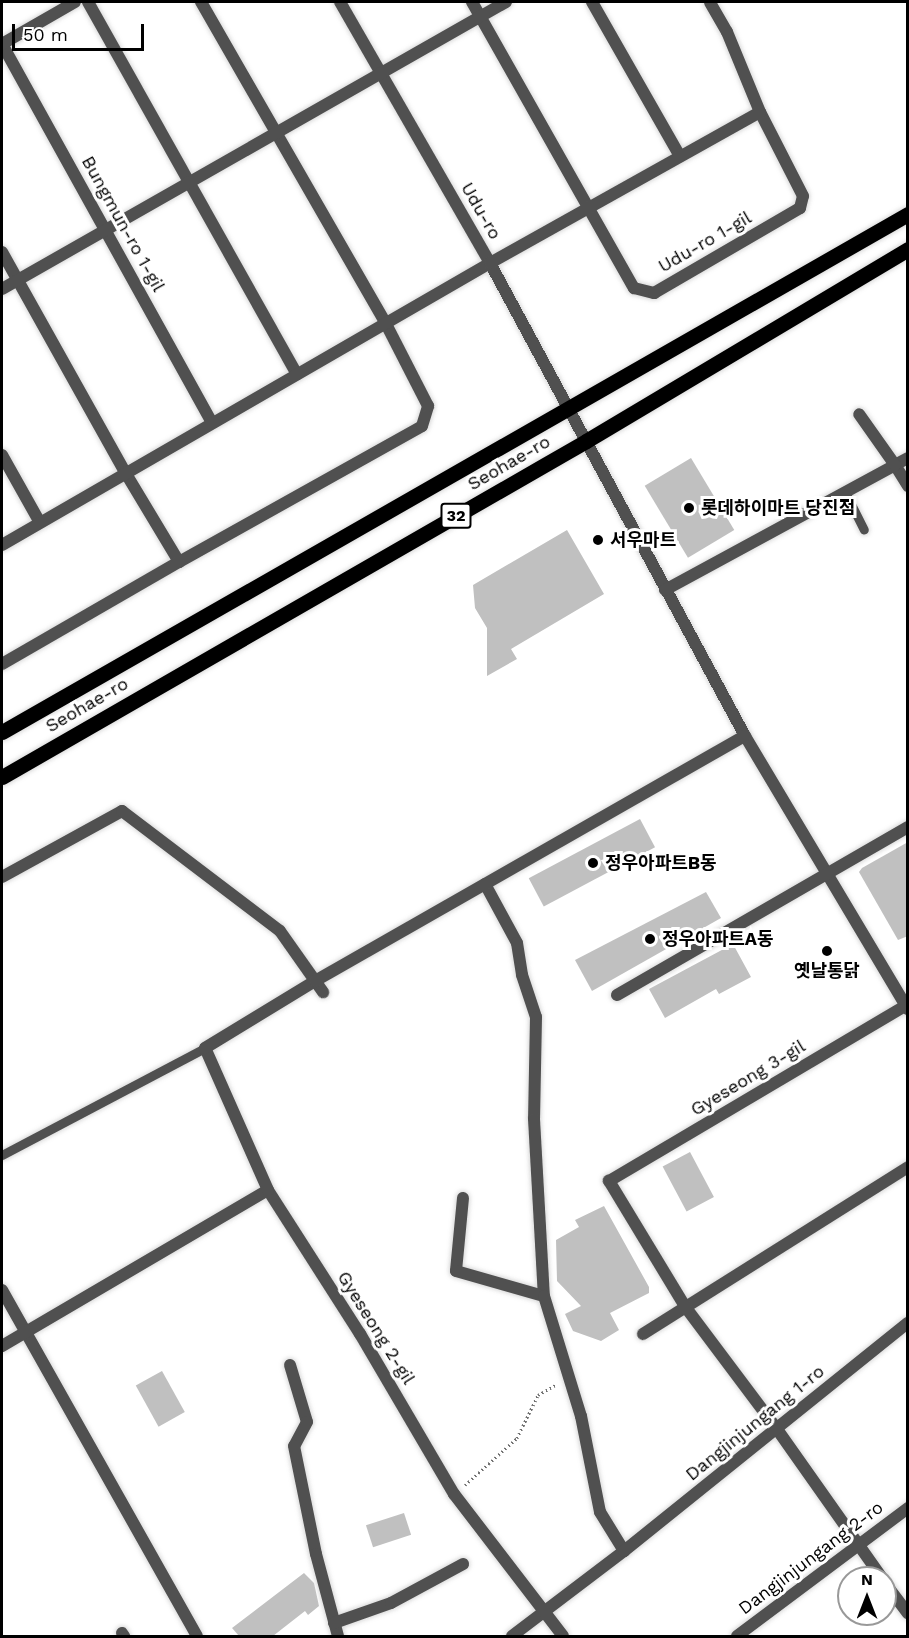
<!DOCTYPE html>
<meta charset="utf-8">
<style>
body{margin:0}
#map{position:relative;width:909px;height:1638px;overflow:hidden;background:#fff;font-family:"Work Sans","Noto Sans KR",sans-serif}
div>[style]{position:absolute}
.building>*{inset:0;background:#c0c0c0;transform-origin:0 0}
.path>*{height:3px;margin-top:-1.5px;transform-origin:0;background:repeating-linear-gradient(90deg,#727272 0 1.5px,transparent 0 4.5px)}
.roads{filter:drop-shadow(0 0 2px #dbdbdb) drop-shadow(0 0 2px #dbdbdb)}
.service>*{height:9px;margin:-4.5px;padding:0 4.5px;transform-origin:4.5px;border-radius:4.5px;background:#505050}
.minor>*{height:12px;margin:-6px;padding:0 6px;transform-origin:6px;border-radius:6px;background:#505050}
.primary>*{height:15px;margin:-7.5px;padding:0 7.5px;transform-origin:7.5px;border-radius:7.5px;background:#000}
.dots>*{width:16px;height:16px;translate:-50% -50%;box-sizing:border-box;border:3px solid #fff;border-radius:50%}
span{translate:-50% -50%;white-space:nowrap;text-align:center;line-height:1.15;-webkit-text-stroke:6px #fff;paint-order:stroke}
.shield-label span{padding:2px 4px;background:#fff;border:2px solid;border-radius:4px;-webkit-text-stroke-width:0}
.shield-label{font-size:16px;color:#000;font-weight:700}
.street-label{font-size:18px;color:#000}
.poi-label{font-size:18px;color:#000;font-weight:700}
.left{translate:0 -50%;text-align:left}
.frame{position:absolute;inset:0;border:3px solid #000;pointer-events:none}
.north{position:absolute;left:837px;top:1566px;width:60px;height:60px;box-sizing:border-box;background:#fff;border:2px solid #999;border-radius:50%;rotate:0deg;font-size:16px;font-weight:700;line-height:24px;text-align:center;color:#000}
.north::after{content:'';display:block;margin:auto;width:21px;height:27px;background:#000;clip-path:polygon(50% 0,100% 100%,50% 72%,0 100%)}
.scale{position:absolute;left:12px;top:24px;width:132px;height:27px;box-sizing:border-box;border:3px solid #000;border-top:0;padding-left:8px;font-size:18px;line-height:21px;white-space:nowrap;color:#000;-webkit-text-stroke:4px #fff;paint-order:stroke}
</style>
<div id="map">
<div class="building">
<div style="left:691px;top:458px;width:84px;height:54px;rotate:59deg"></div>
<div style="clip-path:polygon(567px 530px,604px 594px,511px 649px,517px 659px,487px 676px,487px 628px,475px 608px,473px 585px)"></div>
<div style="left:640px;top:819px;width:32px;height:126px;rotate:62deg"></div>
<div style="clip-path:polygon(908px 842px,908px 936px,898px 940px,859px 872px,862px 868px)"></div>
<div style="clip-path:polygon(706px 892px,721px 918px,592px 991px,575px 960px)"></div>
<div style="clip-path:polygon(733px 944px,751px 977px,719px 994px,716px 989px,665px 1018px,649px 989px)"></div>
<div style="left:690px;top:1152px;width:51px;height:31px;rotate:62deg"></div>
<div style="clip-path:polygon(604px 1206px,649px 1287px,649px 1293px,610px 1313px,619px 1330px,601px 1341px,573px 1331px,565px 1314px,581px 1306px,557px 1281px,556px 1240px,579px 1227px,575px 1220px)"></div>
<div style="left:162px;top:1371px;width:47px;height:30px;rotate:61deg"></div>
<div style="left:404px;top:1513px;width:23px;height:40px;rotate:72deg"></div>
<div style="clip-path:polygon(304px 1573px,314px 1583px,319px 1606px,308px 1615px,305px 1611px,273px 1636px,239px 1636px,232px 1628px)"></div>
</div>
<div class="path">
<div style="left:465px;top:1485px;width:70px;rotate:-42.1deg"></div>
<div style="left:517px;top:1438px;width:48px;rotate:-64deg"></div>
<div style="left:538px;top:1395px;width:22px;rotate:-30deg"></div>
</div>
<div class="roads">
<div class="service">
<div style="left:845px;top:492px;width:42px;rotate:63.4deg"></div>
<div style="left:2px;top:1155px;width:229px;rotate:-27.8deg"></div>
</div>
<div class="minor">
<div style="left:88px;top:2px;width:427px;rotate:60.7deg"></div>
<div style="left:340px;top:2px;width:301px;rotate:60.1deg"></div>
<div style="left:490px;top:263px;width:537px;rotate:61.67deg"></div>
<div style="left:745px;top:736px;width:318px;rotate:59.2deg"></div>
<div style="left:472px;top:2px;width:329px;rotate:60.5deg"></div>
<div style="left:634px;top:288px;width:21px;rotate:14deg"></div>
<div style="left:654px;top:293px;width:169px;rotate:-30.2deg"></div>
<div style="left:800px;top:208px;width:12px;rotate:-76deg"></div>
<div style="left:803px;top:196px;width:94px;rotate:-117.1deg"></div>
<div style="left:760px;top:112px;width:87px;rotate:-112.4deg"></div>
<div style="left:727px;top:32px;width:34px;rotate:-120deg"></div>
<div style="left:592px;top:2px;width:177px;rotate:60.3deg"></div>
<div style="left:2px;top:44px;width:433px;rotate:61deg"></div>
<div style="left:2px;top:44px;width:84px;rotate:-29.9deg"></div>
<div style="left:2px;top:252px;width:252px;rotate:60.8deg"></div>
<div style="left:125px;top:472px;width:105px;rotate:59deg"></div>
<div style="left:179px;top:562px;width:278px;rotate:-29.2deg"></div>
<div style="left:422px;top:426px;width:21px;rotate:-73deg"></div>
<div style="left:428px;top:406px;width:94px;rotate:-117.1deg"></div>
<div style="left:385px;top:322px;width:369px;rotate:-119.9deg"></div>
<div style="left:2px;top:289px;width:580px;rotate:-29.66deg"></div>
<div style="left:2px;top:455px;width:76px;rotate:60.7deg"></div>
<div style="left:908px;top:458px;width:15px;rotate:152deg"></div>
<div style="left:895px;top:465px;width:25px;rotate:58deg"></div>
<div style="left:2px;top:545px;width:564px;rotate:-30.02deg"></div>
<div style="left:490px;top:263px;width:309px;rotate:-29.2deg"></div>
<div style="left:665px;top:590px;width:262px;rotate:-28.5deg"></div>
<div style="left:895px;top:465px;width:62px;rotate:-125.2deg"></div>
<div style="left:2px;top:664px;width:204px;rotate:-30deg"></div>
<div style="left:2px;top:877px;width:137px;rotate:-28.8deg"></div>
<div style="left:122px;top:811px;width:198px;rotate:37.2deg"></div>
<div style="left:280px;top:931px;width:75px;rotate:54.8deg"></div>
<div style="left:485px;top:884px;width:67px;rotate:61.5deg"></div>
<div style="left:517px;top:943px;width:32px;rotate:81deg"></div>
<div style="left:522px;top:975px;width:44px;rotate:71.6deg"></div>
<div style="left:536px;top:1017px;width:102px;rotate:91.1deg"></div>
<div style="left:534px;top:1119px;width:177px;rotate:86.8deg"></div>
<div style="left:617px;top:995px;width:336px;rotate:-30deg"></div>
<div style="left:463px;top:1198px;width:73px;rotate:95.5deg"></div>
<div style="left:456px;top:1271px;width:91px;rotate:15.9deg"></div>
<div style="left:544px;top:1296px;width:126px;rotate:72.9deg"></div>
<div style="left:581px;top:1416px;width:98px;rotate:78.8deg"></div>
<div style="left:600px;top:1512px;width:46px;rotate:58.4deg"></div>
<div style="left:2px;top:1290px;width:397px;rotate:60.6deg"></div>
<div style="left:643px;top:1334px;width:313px;rotate:-32.2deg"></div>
<div style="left:2px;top:1346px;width:308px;rotate:-30.4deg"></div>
<div style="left:290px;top:1365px;width:59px;rotate:73.4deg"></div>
<div style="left:307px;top:1422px;width:27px;rotate:118deg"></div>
<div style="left:294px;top:1446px;width:110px;rotate:78.5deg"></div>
<div style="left:316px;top:1554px;width:85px;rotate:75deg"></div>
<div style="left:882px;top:1578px;width:182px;rotate:-125.2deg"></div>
<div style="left:777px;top:1429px;width:151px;rotate:-126.9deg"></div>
<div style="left:686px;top:1308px;width:149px;rotate:-121.2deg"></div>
<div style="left:609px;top:1181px;width:347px;rotate:-30.6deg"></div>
<div style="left:885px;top:1583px;width:38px;rotate:53deg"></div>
<div style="left:334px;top:1623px;width:60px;rotate:-19.3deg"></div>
<div style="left:391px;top:1603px;width:82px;rotate:-28.4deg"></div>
<div style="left:122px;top:1633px;width:4px;rotate:56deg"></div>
<div style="left:512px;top:1636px;width:141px;rotate:-37.2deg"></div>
<div style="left:624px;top:1551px;width:364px;rotate:-38.8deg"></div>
<div style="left:563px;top:1636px;width:179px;rotate:-127.5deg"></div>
<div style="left:454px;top:1494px;width:186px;rotate:-120.4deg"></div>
<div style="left:360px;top:1334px;width:171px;rotate:-122.6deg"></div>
<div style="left:268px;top:1190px;width:155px;rotate:-113.9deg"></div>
<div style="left:205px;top:1048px;width:129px;rotate:-31.3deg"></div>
<div style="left:315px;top:981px;width:495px;rotate:-29.7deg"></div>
<div style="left:737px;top:1636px;width:214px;rotate:-36.8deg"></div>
</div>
<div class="primary">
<div style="left:2px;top:732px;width:1044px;rotate:-29.76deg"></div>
<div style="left:2px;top:777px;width:674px;rotate:-29.91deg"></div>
<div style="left:586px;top:441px;width:375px;rotate:-30.8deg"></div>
</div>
</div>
<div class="dots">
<div style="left:689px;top:508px;background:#000"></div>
<div style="left:598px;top:540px;background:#000"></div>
<div style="left:593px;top:863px;background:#000"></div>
<div style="left:650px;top:939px;background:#000"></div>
<div style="left:827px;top:951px;background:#000"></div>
</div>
<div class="shield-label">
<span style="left:456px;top:516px">32</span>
</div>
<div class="street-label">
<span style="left:481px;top:211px;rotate:60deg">Udu-ro</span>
<span style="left:123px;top:224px;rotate:61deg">Bungmun-ro 1-gil</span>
<span style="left:705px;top:242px;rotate:-30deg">Udu-ro 1-gil</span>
<span style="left:509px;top:463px;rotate:-30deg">Seohae-ro</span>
<span style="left:87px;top:705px;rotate:-30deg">Seohae-ro</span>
<span style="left:748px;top:1078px;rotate:-31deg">Gyeseong 3-gil</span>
<span style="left:376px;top:1328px;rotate:58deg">Gyeseong 2-gil</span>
<span style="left:755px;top:1423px;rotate:-39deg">Dangjinjungang 1-ro</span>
<span style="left:811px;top:1558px;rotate:-37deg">Dangjinjungang 2-ro</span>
</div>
<div class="poi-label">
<span class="left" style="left:701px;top:508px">롯데하이마트 당진점</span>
<span class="left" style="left:610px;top:540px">서우마트</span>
<span class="left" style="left:605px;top:863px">정우아파트B동</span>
<span class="left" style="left:662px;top:939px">정우아파트A동</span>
<span style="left:827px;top:971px">옛날통닭</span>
</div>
<div class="frame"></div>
<div class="north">N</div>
<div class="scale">50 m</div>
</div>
